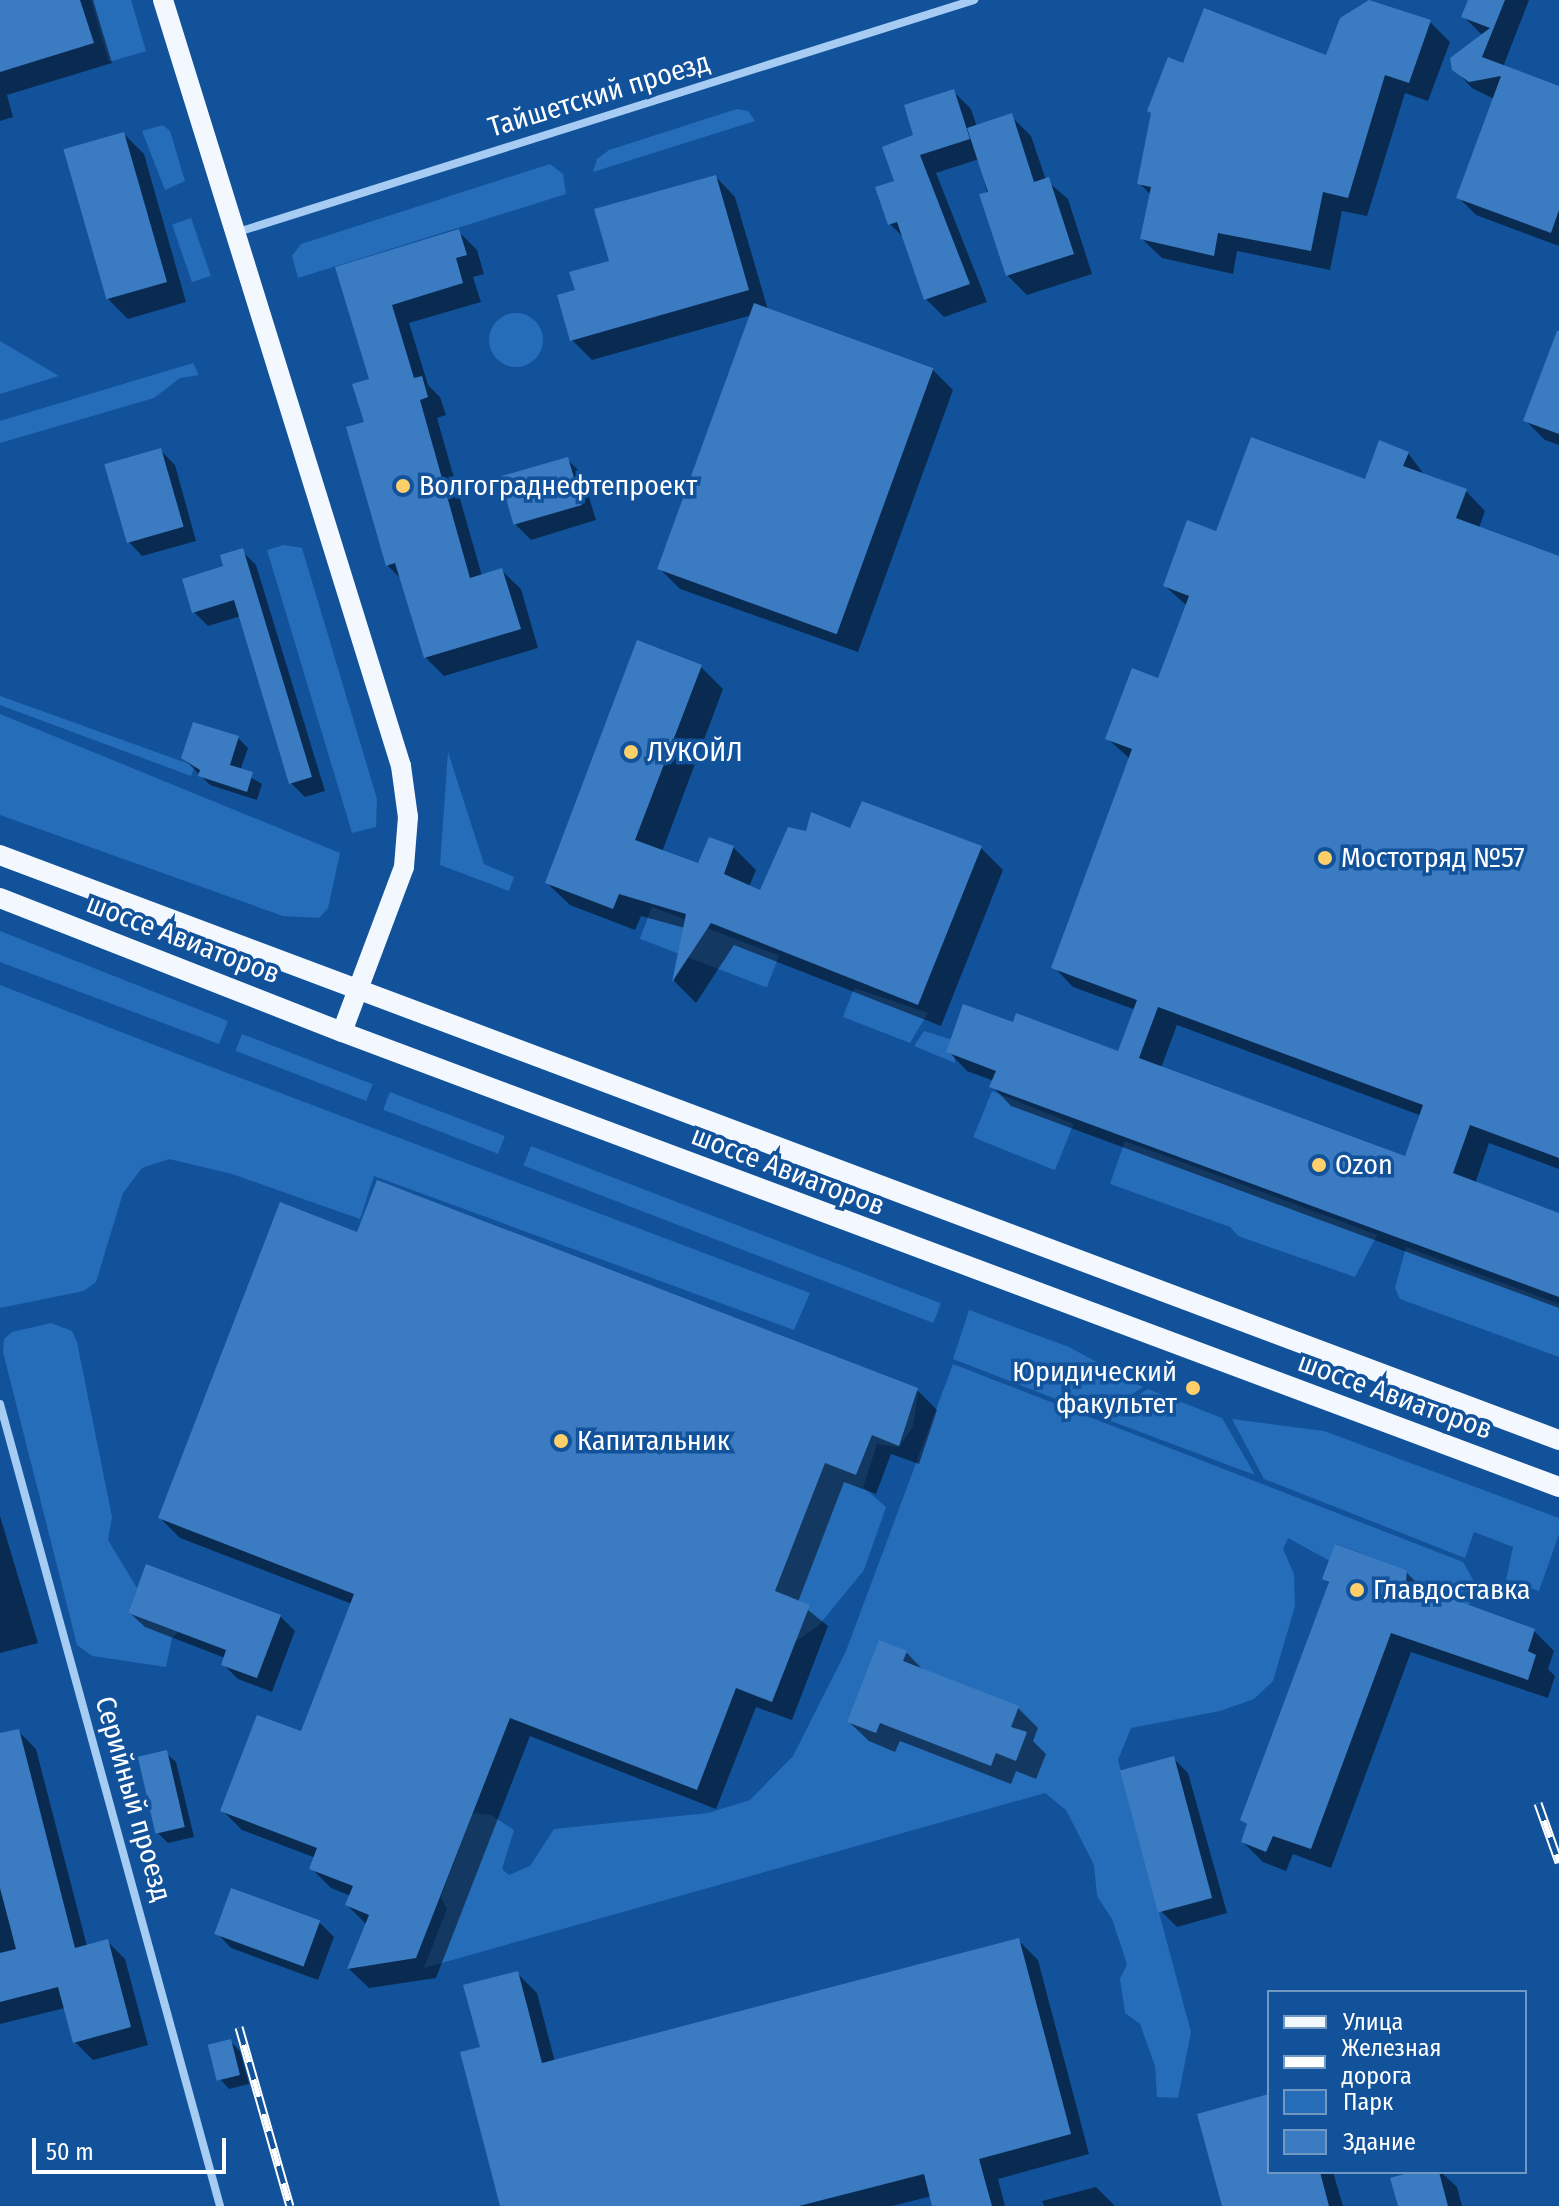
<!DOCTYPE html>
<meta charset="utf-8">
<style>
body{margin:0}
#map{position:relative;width:1559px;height:2206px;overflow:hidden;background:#12529b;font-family:"Fira Sans Condensed",sans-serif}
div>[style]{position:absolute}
.green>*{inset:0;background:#256cb9;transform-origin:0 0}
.round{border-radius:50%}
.shadow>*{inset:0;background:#0007}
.building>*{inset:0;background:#3b7bc2;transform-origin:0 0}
.street>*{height:8px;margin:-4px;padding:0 4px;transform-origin:4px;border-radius:4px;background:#a6ccf4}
.primary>*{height:20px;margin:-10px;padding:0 10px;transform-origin:10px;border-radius:10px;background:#f3f8ff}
.rail>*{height:9px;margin-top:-4.5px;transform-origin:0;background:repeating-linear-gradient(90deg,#12529b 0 18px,#fff 0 36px);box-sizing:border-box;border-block:2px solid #fff}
.dots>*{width:22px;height:22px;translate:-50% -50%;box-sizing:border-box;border:4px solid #12529b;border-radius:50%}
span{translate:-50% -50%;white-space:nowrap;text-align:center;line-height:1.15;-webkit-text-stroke:7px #12529b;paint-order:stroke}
.street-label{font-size:28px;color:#fff}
.poi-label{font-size:28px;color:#fff}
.left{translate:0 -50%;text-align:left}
.right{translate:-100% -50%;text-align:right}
.legend{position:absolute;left:1267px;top:1990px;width:260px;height:184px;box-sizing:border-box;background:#12529b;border:2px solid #7197c3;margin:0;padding:10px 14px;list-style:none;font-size:24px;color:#fff}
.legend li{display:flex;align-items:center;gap:16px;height:40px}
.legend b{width:40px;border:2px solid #7197c3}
.scale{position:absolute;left:32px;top:2138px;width:194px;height:36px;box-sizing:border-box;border:4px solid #fff;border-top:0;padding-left:10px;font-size:24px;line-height:28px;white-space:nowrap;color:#fff;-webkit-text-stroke:6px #12529b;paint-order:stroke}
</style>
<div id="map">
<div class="green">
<div style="clip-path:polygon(91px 0,131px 0,146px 51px,109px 62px)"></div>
<div style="clip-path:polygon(737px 109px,748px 111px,755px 121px,593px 172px,597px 159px,609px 150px)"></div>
<div style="clip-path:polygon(163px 125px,170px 131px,185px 181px,165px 190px,142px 131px)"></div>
<div style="clip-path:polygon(550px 164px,563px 174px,566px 194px,298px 278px,292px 256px,301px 244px)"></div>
<div style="left:191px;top:218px;width:61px;height:20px;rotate:71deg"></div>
<div class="round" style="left:489px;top:313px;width:54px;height:54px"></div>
<div style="clip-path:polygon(0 341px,59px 376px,0 394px)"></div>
<div style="clip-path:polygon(193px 363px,199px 375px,180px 378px,154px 398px,0 443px,0 421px)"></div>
<div style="clip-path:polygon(284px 545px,302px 548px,377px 799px,376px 827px,352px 833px,267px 550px)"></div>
<div style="clip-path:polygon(0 696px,195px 766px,191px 776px,0 705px)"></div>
<div style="clip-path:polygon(0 714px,340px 853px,328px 908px,319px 918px,283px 916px,0 815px)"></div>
<div style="clip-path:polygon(448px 752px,484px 864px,514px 877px,509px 891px,440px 865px)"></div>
<div style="left:652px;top:907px;width:136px;height:34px;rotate:21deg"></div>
<div style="clip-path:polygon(0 931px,228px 1021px,219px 1044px,0 962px)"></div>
<div style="clip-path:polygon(0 985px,206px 1065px,810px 1293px,794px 1330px,374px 1176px,360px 1219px,232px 1174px,169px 1159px,142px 1168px,123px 1193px,96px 1282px,84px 1291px,0 1308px)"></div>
<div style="clip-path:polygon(854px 988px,928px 1013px,910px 1043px,843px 1017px)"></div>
<div style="clip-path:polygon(924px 1031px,953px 1040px,955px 1063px,914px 1046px)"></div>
<div style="left:242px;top:1034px;width:140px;height:18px;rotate:21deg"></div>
<div style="left:992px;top:1091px;width:88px;height:50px;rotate:22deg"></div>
<div style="left:390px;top:1092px;width:123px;height:19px;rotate:21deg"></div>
<div style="clip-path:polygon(1125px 1141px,1377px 1235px,1355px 1277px,1238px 1236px,1230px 1227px,1110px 1184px)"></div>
<div style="left:531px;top:1146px;width:439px;height:21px;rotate:21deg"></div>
<div style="clip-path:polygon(1406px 1247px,1559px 1304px,1559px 1357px,1400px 1299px,1395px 1288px)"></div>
<div style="clip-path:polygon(969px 1310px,1069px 1347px,1143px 1387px,1100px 1416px,953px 1359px)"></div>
<div style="clip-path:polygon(51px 1323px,72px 1331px,77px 1342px,112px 1517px,108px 1540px,137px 1588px,128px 1613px,178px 1632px,172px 1638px,166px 1667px,92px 1656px,77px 1645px,3px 1352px,4px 1339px,12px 1332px)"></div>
<div style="clip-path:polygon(953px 1364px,1463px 1562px,1476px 1585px,1469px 1605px,1406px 1582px,1407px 1570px,1336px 1544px,1330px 1561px,1288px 1538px,1283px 1549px,1294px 1574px,1295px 1606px,1273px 1681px,1254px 1699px,1220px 1711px,1131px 1728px,1118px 1760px,1191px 2032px,1178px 2098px,1157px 2097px,1155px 2066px,1140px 2024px,1125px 2013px,1120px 1979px,1127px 1964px,1112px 1919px,1097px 1896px,1094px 1865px,1066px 1810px,1045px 1793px,424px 1968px,447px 1909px,441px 1897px,473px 1813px,491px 1815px,514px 1830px,502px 1869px,509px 1875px,530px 1866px,554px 1829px,708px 1813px,750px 1800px,793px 1756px,846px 1651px)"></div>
<div style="clip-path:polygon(919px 1387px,913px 1426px,899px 1447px,877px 1444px,863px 1487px,886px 1507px,864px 1570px,819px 1625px,796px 1641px,775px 1591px,825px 1463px,856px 1475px,872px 1435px,899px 1445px)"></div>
<div style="clip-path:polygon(1148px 1389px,1222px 1418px,1255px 1475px,1103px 1418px)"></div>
<div style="clip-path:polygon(1232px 1419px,1324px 1431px,1559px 1518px,1559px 1534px,1539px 1591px,1506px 1580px,1513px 1547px,1474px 1532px,1465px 1558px,1264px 1479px)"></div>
</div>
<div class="shadow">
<div style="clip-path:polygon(0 0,93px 0,112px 63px,7px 95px,13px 117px,0 121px)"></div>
<div style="clip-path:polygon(1470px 0,1529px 0,1503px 67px,1559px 88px,1559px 246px,1476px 215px,1458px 197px,1494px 99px,1472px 88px,1454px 69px,1483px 36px,1464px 17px)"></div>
<div style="clip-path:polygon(1371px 1px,1430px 22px,1450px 42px,1428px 101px,1405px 93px,1367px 216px,1342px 211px,1330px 270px,1237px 251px,1233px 274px,1162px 258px,1142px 239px,1151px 195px,1139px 183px,1184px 65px,1327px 57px)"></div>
<div style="clip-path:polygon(953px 91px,971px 109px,977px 127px,1011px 116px,1031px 136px,1046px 180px,1068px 199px,1092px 274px,1027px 295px,1007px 275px,979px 159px,936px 173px,987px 302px,944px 317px,926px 299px,905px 239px,890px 224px,896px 182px,916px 137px)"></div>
<div style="clip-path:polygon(124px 134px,144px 154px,186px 302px,128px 319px,108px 299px)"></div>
<div style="clip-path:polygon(716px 177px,735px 197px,768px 310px,933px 370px,953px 390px,858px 652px,680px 589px,660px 569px,752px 315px,592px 360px,572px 340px,577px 292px)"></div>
<div style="clip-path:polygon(458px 231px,477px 250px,484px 274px,473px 277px,481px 302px,409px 323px,428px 385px,440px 397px,446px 415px,437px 418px,482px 576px,502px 571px,521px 589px,538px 648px,444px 676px,425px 657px,402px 580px,387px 565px,366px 423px,372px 380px,337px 268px)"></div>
<div style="clip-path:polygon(1559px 332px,1559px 445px,1545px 440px,1525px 420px)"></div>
<div style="clip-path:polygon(160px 450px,175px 465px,196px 541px,142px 556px,128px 541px)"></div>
<div style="clip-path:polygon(evenodd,1408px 453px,1426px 477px,1466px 491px,1485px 511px,1479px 528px,1559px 558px,1559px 1169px,1489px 1143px,1475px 1184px,1559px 1215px,1559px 1308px,1011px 1106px,992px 1086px,994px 1081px,967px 1071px,948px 1051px,1014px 1025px,1120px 1053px,1136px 1010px,1073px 987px,1054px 967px,1131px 760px,1108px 739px,1160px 680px,1187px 606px,1165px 586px,1217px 533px,1366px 482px,1408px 453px,1177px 1025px,1422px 1116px,1406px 1159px,1161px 1068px,1177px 1025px)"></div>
<div style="clip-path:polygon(567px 459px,582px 474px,596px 520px,531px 540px,516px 525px)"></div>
<div style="clip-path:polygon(242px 551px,256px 565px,325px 791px,305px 797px,291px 783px,241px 616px,208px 626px,194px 612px)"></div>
<div style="clip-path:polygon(700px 666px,723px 689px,662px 852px,699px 865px,733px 847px,756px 870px,749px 887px,761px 892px,807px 834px,851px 831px,980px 847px,1003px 870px,941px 1026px,734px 945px,696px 1003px,674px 981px,685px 928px,641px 916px,635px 930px,570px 905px,547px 883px)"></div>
<div style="clip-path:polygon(238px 738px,248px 748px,240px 771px,262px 784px,257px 800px,210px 785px,183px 758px)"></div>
<div style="clip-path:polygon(358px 1234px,917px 1390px,937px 1410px,919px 1464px,891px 1454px,876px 1494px,844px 1482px,798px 1602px,828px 1626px,792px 1720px,756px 1707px,716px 1809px,530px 1736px,436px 1978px,369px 1988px,349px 1969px,367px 1925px,347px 1905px,351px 1896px,331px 1888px,312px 1869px,316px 1858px,242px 1830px,222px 1810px,302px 1734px,352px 1604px,180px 1538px,160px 1518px)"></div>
<div style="clip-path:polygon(0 1516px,38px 1643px,0 1653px)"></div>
<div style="clip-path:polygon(1406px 1572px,1425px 1591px,1534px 1631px,1554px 1651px,1548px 1669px,1555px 1676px,1548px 1698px,1411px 1652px,1331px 1868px,1293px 1854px,1286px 1871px,1263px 1862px,1243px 1842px,1248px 1826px,1242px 1820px,1330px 1585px,1325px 1579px)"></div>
<div style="clip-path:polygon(130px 1613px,280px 1616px,295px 1631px,272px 1692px,238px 1679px,223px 1664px,225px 1658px,145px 1627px)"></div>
<div style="clip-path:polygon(906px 1652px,925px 1672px,1018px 1708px,1038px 1728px,1033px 1741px,1046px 1754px,1036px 1779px,1016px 1771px,1011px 1784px,900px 1741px,895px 1752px,869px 1741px,849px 1722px)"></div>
<div style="clip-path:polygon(18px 1731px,36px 1749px,87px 1946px,107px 1941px,125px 1959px,148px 2045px,93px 2060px,75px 2042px,65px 2008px,0 2024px,0 1736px)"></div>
<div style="clip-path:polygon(166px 1753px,176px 1762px,194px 1837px,168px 1843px,158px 1833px)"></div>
<div style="clip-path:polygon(1173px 1758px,1188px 1773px,1227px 1913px,1177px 1927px,1162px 1912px)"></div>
<div style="clip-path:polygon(319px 1922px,334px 1937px,318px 1980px,231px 1948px,217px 1933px)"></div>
<div style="clip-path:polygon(1019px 1941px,1038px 1960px,1089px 2154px,998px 2179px,1005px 2206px,934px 2206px,932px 2196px,892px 2206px,502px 2206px,482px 2048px,517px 1973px,537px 1993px,555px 2062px)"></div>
<div style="clip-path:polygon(230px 2041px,240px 2051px,249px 2084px,229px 2089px,220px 2079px)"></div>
<div style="clip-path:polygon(1269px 2096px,1269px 2172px,1333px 2172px,1343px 2206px,1224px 2206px)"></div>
<div style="clip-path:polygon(1420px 2172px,1441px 2172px,1457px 2187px,1462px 2206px,1400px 2206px)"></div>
<div style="clip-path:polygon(1096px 2187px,1115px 2206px,1044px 2206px,1042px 2201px)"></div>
</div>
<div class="building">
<div style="clip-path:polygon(0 0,80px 0,94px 43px,0 72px)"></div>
<div style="clip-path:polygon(1369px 0,1431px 20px,1409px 83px,1385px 75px,1348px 198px,1323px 192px,1311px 251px,1218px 233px,1214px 256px,1140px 239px,1151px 187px,1137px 184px,1151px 113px,1147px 111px,1168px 57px,1183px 63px,1204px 8px,1326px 55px,1340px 18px)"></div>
<div style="clip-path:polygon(1468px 0,1505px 0,1482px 57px,1559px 86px,1559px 210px,1551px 233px,1456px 198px,1501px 76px,1469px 82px,1452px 70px,1450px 58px,1490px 28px,1461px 17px)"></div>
<div style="clip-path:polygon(954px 89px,970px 139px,920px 155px,970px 284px,924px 300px,897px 222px,888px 225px,875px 187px,894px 181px,882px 147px,913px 135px,904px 105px)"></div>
<div style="clip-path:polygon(1012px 113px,1034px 182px,1049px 177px,1074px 254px,1006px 276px,979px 194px,988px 192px,967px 128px)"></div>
<div style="left:124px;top:132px;width:156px;height:63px;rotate:74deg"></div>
<div style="clip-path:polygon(716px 175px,749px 290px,570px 341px,557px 295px,575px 290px,569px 272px,609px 261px,594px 209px)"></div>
<div style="clip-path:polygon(459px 229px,467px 255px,456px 258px,463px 283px,392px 305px,414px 378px,422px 376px,428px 397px,420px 400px,470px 578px,502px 568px,521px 629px,424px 658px,395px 563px,386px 566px,346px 427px,364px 422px,352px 384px,369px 379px,335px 267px)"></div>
<div style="left:754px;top:303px;width:191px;height:283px;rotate:20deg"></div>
<div style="clip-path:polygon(1557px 331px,1559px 331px,1559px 434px,1523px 421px)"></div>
<div style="clip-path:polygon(evenodd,1251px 437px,1365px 479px,1379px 440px,1409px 452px,1403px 466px,1467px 489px,1456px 518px,1559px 556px,1559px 1158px,1470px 1125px,1453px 1173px,1559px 1213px,1559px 1297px,989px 1087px,996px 1071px,946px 1052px,963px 1004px,1013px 1022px,1016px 1013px,1118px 1051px,1137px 1000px,1051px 968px,1132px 749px,1105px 739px,1132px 668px,1158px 678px,1189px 596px,1163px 586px,1187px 520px,1216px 531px,1251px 437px,1158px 1007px,1423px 1105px,1405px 1156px,1139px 1058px,1158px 1007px)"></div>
<div style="left:161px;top:448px;width:82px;height:59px;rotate:74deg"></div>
<div style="left:568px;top:457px;width:50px;height:71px;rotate:74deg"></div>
<div style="clip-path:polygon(243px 548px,312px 777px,289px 784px,234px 600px,192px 613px,182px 579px,223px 566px,220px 555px)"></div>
<div style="clip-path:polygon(637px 640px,702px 665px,635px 840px,698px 863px,709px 837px,734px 846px,724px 874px,760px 890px,788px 827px,806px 831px,811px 812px,850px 828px,862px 801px,982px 846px,918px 1005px,711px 923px,672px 982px,686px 914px,619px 894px,613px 909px,545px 883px)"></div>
<div style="clip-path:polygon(193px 722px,239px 736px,230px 765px,253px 772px,247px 792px,198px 776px,200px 770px,181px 758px)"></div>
<div style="clip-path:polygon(377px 1180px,918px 1388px,899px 1446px,872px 1435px,856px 1475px,825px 1463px,775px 1591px,810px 1605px,772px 1702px,736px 1688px,697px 1790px,510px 1718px,416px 1958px,347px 1969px,369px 1915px,345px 1905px,353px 1886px,309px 1869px,317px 1848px,220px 1811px,257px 1715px,301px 1731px,354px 1594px,158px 1518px,280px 1202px,357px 1232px)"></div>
<div style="clip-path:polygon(1335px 1544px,1407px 1570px,1406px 1582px,1535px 1629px,1528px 1651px,1536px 1655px,1528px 1680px,1391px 1633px,1311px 1849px,1273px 1836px,1266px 1852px,1241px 1842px,1247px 1824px,1240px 1820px,1329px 1582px,1322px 1579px)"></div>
<div style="clip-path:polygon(146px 1564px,281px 1615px,257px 1678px,221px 1665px,226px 1650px,128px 1613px)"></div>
<div style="clip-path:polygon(879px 1640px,907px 1651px,903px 1661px,1019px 1706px,1011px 1727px,1027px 1732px,1016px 1761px,996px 1753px,991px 1766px,880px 1723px,876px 1733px,847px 1722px)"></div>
<div style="clip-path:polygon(19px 1729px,75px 1948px,108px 1939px,131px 2027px,73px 2043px,58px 1987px,0 2002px,0 1953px,16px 1949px,0 1888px,0 1733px)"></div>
<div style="left:167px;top:1750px;width:79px;height:30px;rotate:77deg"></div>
<div style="left:1174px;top:1756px;width:147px;height:56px;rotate:75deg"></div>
<div style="left:231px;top:1888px;width:95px;height:49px;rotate:20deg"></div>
<div style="clip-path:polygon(1019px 1938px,1071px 2134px,979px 2159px,992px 2206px,932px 2206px,924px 2174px,799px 2206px,500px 2206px,460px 2052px,480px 2047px,463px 1985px,518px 1971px,542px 2063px)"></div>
<div style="left:231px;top:2039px;width:37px;height:24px;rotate:76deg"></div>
<div style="clip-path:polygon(1269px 2094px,1269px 2172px,1320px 2172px,1329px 2206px,1222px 2206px,1197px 2114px)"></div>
<div style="clip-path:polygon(1412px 2172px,1439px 2172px,1448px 2206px,1398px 2206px,1390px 2178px)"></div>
</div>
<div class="street">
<div style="left:238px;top:232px;width:772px;rotate:-17.5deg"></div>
<div style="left:0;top:1404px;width:832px;rotate:74.66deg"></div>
</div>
<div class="primary">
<div style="left:163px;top:0;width:802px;rotate:72.74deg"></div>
<div style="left:401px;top:766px;width:51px;rotate:82.2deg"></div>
<div style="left:408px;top:817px;width:50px;rotate:94.6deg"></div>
<div style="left:404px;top:867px;width:176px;rotate:110.6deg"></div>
<div style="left:0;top:855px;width:1665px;rotate:20.57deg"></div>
<div style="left:0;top:898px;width:367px;rotate:21.4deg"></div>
<div style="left:342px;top:1032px;width:1299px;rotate:20.5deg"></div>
</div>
<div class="rail">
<div style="left:1538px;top:1803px;width:63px;rotate:70.4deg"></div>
<div style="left:239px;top:2027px;width:186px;rotate:74.1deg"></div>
</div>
<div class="dots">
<div style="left:403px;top:486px;background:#ffcf69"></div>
<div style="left:631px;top:752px;background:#ffcf69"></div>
<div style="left:1325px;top:858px;background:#ffcf69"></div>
<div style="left:1319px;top:1165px;background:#ffcf69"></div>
<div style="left:1193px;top:1388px;background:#ffcf69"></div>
<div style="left:561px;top:1441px;background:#ffcf69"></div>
<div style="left:1357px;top:1590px;background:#ffcf69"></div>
</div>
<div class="street-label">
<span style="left:599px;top:95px;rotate:-17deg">Тайшетский проезд</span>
<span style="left:183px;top:939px;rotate:21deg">шоссе Авиаторов</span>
<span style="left:788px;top:1171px;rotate:21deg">шоссе Авиаторов</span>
<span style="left:1395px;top:1396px;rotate:20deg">шоссе Авиаторов</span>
<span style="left:133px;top:1799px;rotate:74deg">Серийный проезд</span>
</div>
<div class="poi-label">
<span class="left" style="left:419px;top:486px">Волгограднефтепроект</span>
<span class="left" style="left:647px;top:752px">ЛУКОЙЛ</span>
<span class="left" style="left:1341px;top:858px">Мостотряд №57</span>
<span class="left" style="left:1335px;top:1165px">Ozon</span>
<span class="right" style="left:1177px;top:1388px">Юридический<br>факультет</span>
<span class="left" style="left:577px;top:1441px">Капитальник</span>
<span class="left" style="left:1373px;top:1590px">Главдоставка</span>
</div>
<ul class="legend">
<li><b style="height:10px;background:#f3f8ff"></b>Улица</li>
<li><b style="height:10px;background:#fff"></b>Железная дорога</li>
<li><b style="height:22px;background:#256cb9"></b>Парк</li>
<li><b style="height:22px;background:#3b7bc2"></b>Здание</li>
</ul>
<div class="scale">50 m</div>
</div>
